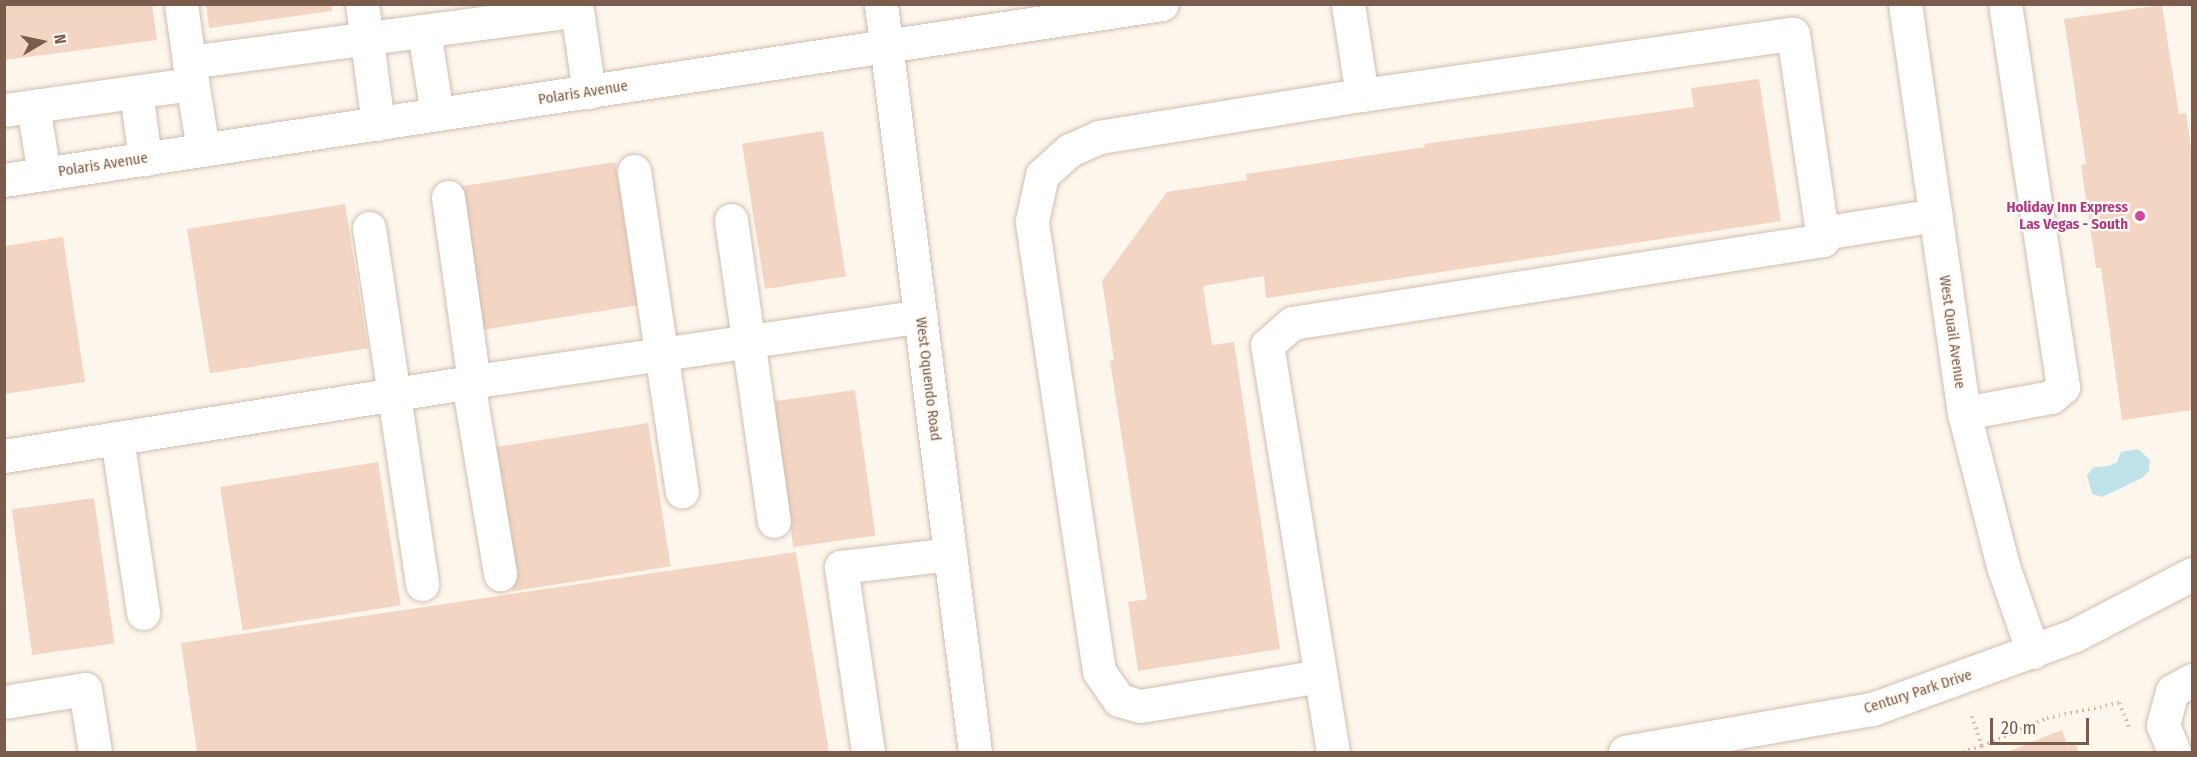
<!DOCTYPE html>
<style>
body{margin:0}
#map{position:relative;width:2197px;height:757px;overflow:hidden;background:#fdf6ec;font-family:"Fira Sans Condensed",sans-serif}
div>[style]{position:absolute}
.water>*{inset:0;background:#bfe3e8}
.building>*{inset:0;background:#f3d5c3;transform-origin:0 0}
.path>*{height:4px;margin-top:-2px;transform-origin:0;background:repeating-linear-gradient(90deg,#d9b8a5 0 1.5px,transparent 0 6px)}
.roads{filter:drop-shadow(0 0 2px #d1beb0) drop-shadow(0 0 2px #d1beb0)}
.minor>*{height:33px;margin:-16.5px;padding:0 16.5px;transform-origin:16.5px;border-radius:16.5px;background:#fff}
.dots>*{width:16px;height:16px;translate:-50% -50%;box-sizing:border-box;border:3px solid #fffaf3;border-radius:50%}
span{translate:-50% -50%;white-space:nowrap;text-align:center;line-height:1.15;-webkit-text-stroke:4.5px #fffaf3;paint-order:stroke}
.street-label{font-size:15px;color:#7a5c4d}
.hotel-label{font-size:15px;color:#b23c85;font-weight:700}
.right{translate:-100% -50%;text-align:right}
.frame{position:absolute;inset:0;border:6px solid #7a5c4d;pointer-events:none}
.north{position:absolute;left:12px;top:12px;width:60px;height:60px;-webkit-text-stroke:4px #fffaf3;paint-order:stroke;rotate:81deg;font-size:16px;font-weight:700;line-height:24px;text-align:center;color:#7a5c4d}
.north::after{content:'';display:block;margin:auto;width:21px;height:27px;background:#7a5c4d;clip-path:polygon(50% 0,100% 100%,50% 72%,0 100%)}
.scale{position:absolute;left:1990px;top:718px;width:99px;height:27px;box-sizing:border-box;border:3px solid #7a5c4d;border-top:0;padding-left:8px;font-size:18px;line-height:21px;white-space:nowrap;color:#7a5c4d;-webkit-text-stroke:4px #fffaf3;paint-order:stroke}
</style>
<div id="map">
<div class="water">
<div style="clip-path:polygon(2138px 449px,2150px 460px,2149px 471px,2142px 478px,2102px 497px,2092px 494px,2087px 475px,2094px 467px,2109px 466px,2117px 462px,2121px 452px)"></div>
</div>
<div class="building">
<div style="clip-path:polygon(4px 4px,152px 4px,157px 40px,4px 60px)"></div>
<div style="clip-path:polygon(206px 4px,331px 4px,332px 11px,209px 28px)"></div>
<div style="clip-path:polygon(2162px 5px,2179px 114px,2186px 113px,2192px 155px,2192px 410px,2122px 420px,2101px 268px,2096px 268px,2081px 165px,2086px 164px,2064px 19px)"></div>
<div style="clip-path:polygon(1759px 79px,1781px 221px,1266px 298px,1264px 276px,1203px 286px,1212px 345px,1234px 342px,1280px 649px,1138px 671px,1128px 602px,1147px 599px,1110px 361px,1114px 360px,1102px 281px,1167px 192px,1247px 180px,1246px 174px,1425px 147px,1424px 144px,1694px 107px,1691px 88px)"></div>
<div style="left:823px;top:131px;width:147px;height:82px;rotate:81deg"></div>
<div style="left:615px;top:162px;width:145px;height:161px;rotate:81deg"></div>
<div style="left:345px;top:204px;width:146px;height:160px;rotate:81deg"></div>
<div style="clip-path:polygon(63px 237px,85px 382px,4px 394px,4px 246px)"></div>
<div style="left:855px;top:390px;width:147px;height:83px;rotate:82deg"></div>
<div style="left:648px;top:423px;width:145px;height:160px;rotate:81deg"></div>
<div style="left:378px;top:462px;width:145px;height:160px;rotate:81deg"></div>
<div style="left:94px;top:498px;width:147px;height:83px;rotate:82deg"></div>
<div style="clip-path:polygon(796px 552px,829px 752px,197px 752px,181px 643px)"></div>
<div style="clip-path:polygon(2062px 730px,2068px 746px,2075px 743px,2079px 752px,2007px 752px)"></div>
</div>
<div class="path">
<div style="left:1982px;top:746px;width:71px;rotate:-23.3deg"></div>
<div style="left:2047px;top:718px;width:74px;rotate:-11.8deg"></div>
<div style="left:2119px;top:703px;width:26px;rotate:67deg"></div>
<div style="left:1963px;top:752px;width:20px;rotate:-18deg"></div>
<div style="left:1982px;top:746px;width:34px;rotate:-109deg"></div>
</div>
<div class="roads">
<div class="minor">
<div style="left:181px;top:4px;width:59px;rotate:82.1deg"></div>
<div style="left:362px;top:4px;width:121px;rotate:82.4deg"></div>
<div style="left:881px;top:4px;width:754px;rotate:82.84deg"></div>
<div style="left:1348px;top:4px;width:92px;rotate:81.3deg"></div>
<div style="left:1362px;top:95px;width:435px;rotate:-8.1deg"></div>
<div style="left:1793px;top:34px;width:201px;rotate:81.7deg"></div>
<div style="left:1822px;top:233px;width:115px;rotate:-9deg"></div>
<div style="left:1905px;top:4px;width:413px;rotate:81.8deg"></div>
<div style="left:1964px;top:413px;width:158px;rotate:75.7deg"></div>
<div style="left:2003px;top:566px;width:91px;rotate:70.8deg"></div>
<div style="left:424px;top:31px;width:84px;rotate:81.1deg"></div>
<div style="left:136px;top:92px;width:68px;rotate:82.3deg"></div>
<div style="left:33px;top:106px;width:69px;rotate:80.8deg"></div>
<div style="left:4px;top:110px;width:190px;rotate:-7.9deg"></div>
<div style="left:203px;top:150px;width:89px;rotate:-99deg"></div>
<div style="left:189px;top:62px;width:391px;rotate:-7.6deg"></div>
<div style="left:577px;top:10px;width:83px;rotate:81.7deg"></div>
<div style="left:634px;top:171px;width:324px;rotate:81.5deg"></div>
<div style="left:4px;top:180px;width:1171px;rotate:-8.64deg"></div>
<div style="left:448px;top:197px;width:186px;rotate:82deg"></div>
<div style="left:731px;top:220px;width:304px;rotate:81.9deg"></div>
<div style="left:369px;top:228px;width:360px;rotate:81.5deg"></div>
<div style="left:468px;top:382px;width:195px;rotate:80.5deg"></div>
<div style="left:1964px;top:413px;width:88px;rotate:-10.4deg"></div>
<div style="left:2051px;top:397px;width:16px;rotate:-40deg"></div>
<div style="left:2063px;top:387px;width:387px;rotate:-98.6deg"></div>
<div style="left:117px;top:438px;width:177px;rotate:81.5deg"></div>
<div style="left:4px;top:456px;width:499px;rotate:-9deg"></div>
<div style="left:497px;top:378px;width:428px;rotate:-8.3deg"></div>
<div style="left:1320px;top:676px;width:182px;rotate:170.5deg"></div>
<div style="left:1140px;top:706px;width:22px;rotate:-164deg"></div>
<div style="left:1119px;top:700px;width:35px;rotate:-125deg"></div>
<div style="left:1099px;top:671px;width:455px;rotate:-98.5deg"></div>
<div style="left:1032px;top:221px;width:47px;rotate:-77.7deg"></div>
<div style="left:1042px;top:175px;width:38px;rotate:-42deg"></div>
<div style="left:1070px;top:150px;width:32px;rotate:-24deg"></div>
<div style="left:1099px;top:137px;width:266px;rotate:-9.1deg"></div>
<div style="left:4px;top:702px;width:82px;rotate:-9.1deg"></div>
<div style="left:85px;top:689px;width:64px;rotate:81deg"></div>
<div style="left:868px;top:752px;width:187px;rotate:-98.3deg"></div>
<div style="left:841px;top:567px;width:110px;rotate:-6.8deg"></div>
<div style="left:1333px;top:752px;width:412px;rotate:-99.2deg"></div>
<div style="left:1267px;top:345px;width:33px;rotate:-41deg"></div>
<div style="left:1292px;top:323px;width:537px;rotate:-8.88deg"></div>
<div style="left:1823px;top:240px;width:7px;rotate:-98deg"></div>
<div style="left:1625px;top:752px;width:251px;rotate:-9.9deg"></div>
<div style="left:1872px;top:709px;width:216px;rotate:-20deg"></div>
<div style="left:2075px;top:635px;width:132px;rotate:-27.5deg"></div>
<div style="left:2174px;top:752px;width:29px;rotate:-112deg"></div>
<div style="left:2163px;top:725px;width:35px;rotate:-75deg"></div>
<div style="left:2172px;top:691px;width:23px;rotate:-29deg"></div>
</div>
</div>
<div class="dots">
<div style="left:2140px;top:216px;background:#d1479c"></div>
</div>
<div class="street-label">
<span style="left:583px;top:93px;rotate:-9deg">Polaris Avenue</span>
<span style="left:103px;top:165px;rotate:-9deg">Polaris Avenue</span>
<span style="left:1952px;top:332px;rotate:82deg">West Quail Avenue</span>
<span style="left:928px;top:379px;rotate:83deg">West Oquendo Road</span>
<span style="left:1918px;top:692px;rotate:-18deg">Century Park Drive</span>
</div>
<div class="hotel-label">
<span class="right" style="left:2128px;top:216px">Holiday Inn Express<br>Las Vegas - South</span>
</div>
<div class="frame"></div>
<div class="north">N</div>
<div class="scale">20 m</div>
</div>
